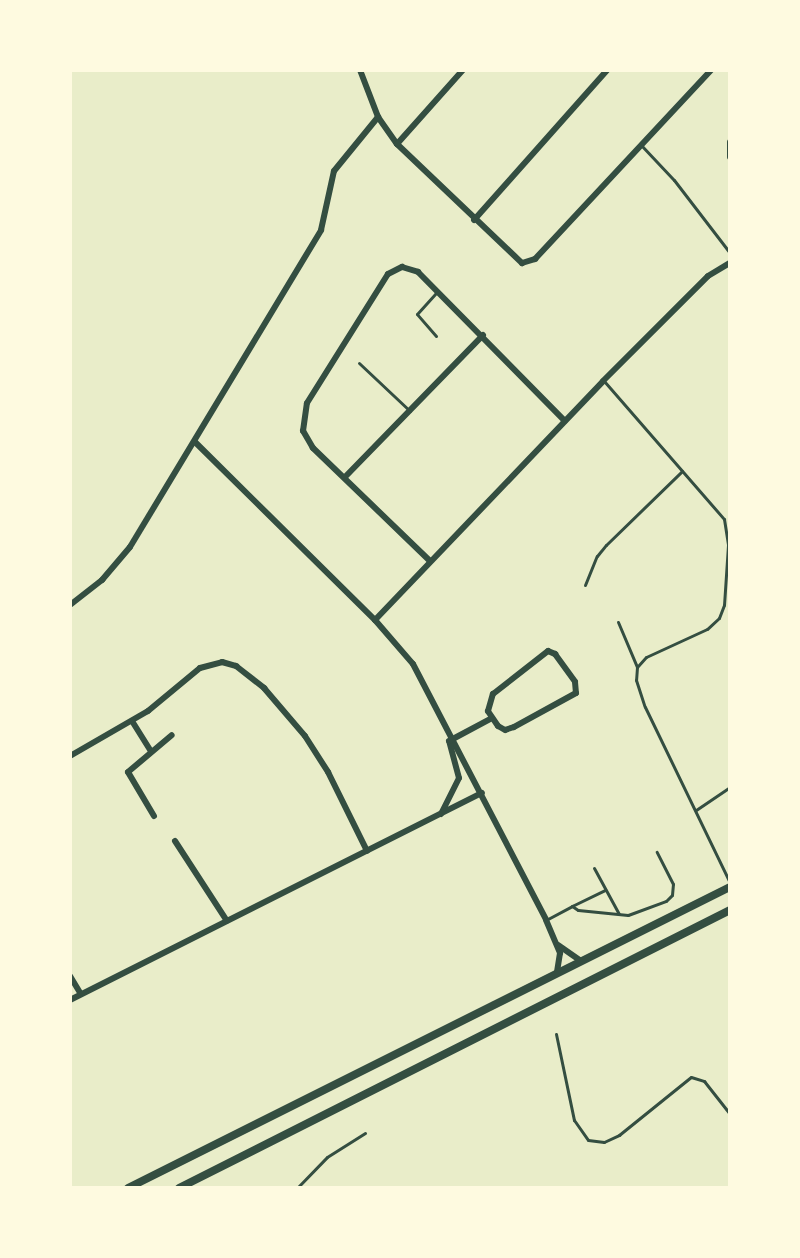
<!DOCTYPE html>
<style>
body{margin:0}
#map{position:relative;width:800px;height:1258px;overflow:hidden;background:#e9edc9;font-family:Helvetica,sans-serif}
div>[style]{position:absolute}
.service>*{height:3px;margin:-1.5px;padding:0 1.5px;transform-origin:1.5px;border-radius:1.5px;background:#344e41}
.minor>*{height:6px;margin:-3px;padding:0 3px;transform-origin:3px;border-radius:3px;background:#344e41}
.tertiary>*{height:8px;margin:-4px;padding:0 4px;transform-origin:4px;border-radius:4px;background:#344e41}
span{translate:-50% -50%;white-space:nowrap;text-align:center;line-height:1.15;-webkit-text-stroke:6px #fefae0;paint-order:stroke}
.frame{position:absolute;inset:0;border:72px solid #fefae0;pointer-events:none}
</style>
<div id="map">
<div class="service">
<div style="left:641px;top:145px;width:48px;rotate:46.7deg"></div>
<div style="left:674px;top:180px;width:92px;rotate:52.5deg"></div>
<div style="left:436px;top:336px;width:29px;rotate:-131deg"></div>
<div style="left:417px;top:314px;width:31px;rotate:-48deg"></div>
<div style="left:359px;top:363px;width:70px;rotate:43.3deg"></div>
<div style="left:604px;top:381px;width:183px;rotate:49deg"></div>
<div style="left:724px;top:519px;width:26px;rotate:81deg"></div>
<div style="left:728px;top:545px;width:60px;rotate:93.8deg"></div>
<div style="left:724px;top:605px;width:14px;rotate:111deg"></div>
<div style="left:719px;top:618px;width:16px;rotate:137deg"></div>
<div style="left:707px;top:629px;width:67px;rotate:155.3deg"></div>
<div style="left:646px;top:657px;width:13px;rotate:132deg"></div>
<div style="left:585px;top:585px;width:31px;rotate:-68deg"></div>
<div style="left:597px;top:556px;width:14px;rotate:-51deg"></div>
<div style="left:606px;top:545px;width:106px;rotate:-44.2deg"></div>
<div style="left:618px;top:622px;width:49px;rotate:67.1deg"></div>
<div style="left:637px;top:667px;width:13px;rotate:94deg"></div>
<div style="left:636px;top:680px;width:28px;rotate:72deg"></div>
<div style="left:645px;top:707px;width:195px;rotate:64.2deg"></div>
<div style="left:696px;top:810px;width:41px;rotate:-34.1deg"></div>
<div style="left:594px;top:868px;width:52px;rotate:61.5deg"></div>
<div style="left:572px;top:906px;width:37px;rotate:-26deg"></div>
<div style="left:546px;top:920px;width:30px;rotate:-28deg"></div>
<div style="left:572px;top:906px;width:7px;rotate:34deg"></div>
<div style="left:578px;top:910px;width:50px;rotate:5.7deg"></div>
<div style="left:628px;top:915px;width:40px;rotate:-20.2deg"></div>
<div style="left:666px;top:901px;width:8px;rotate:-45deg"></div>
<div style="left:672px;top:895px;width:11px;rotate:-85deg"></div>
<div style="left:673px;top:884px;width:36px;rotate:-117deg"></div>
<div style="left:556px;top:1034px;width:88px;rotate:78.2deg"></div>
<div style="left:574px;top:1120px;width:24px;rotate:55deg"></div>
<div style="left:588px;top:1140px;width:16px;rotate:7deg"></div>
<div style="left:604px;top:1142px;width:17px;rotate:-25deg"></div>
<div style="left:619px;top:1135px;width:92px;rotate:-38.9deg"></div>
<div style="left:691px;top:1077px;width:14px;rotate:17deg"></div>
<div style="left:704px;top:1081px;width:42px;rotate:51.8deg"></div>
<div style="left:297px;top:1188px;width:43px;rotate:-45.9deg"></div>
<div style="left:327px;top:1157px;width:45px;rotate:-32.3deg"></div>
</div>
<div class="minor">
<div style="left:360px;top:70px;width:50px;rotate:69deg"></div>
<div style="left:378px;top:117px;width:33px;rotate:55deg"></div>
<div style="left:397px;top:144px;width:173px;rotate:43.6deg"></div>
<div style="left:522px;top:263px;width:14px;rotate:-17deg"></div>
<div style="left:535px;top:259px;width:258px;rotate:-47deg"></div>
<div style="left:730px;top:142px;width:15px;rotate:90deg"></div>
<div style="left:397px;top:144px;width:99px;rotate:-48.3deg"></div>
<div style="left:474px;top:220px;width:200px;rotate:-48.4deg"></div>
<div style="left:195px;top:442px;width:253px;rotate:44.7deg"></div>
<div style="left:375px;top:620px;width:58px;rotate:49.2deg"></div>
<div style="left:413px;top:664px;width:288px;rotate:62.5deg"></div>
<div style="left:546px;top:920px;width:36px;rotate:67deg"></div>
<div style="left:560px;top:953px;width:20px;rotate:99deg"></div>
<div style="left:345px;top:477px;width:198px;rotate:-45.8deg"></div>
<div style="left:430px;top:561px;width:163px;rotate:-136deg"></div>
<div style="left:313px;top:448px;width:20px;rotate:-120deg"></div>
<div style="left:303px;top:431px;width:28px;rotate:-82deg"></div>
<div style="left:307px;top:403px;width:152px;rotate:-57.9deg"></div>
<div style="left:388px;top:274px;width:16px;rotate:-27deg"></div>
<div style="left:402px;top:267px;width:17px;rotate:17deg"></div>
<div style="left:418px;top:272px;width:209px;rotate:45.4deg"></div>
<div style="left:70px;top:605px;width:41px;rotate:-38deg"></div>
<div style="left:102px;top:580px;width:43px;rotate:-49.7deg"></div>
<div style="left:130px;top:547px;width:370px;rotate:-58.9deg"></div>
<div style="left:321px;top:230px;width:60px;rotate:-77.6deg"></div>
<div style="left:334px;top:171px;width:70px;rotate:-50.8deg"></div>
<div style="left:375px;top:620px;width:330px;rotate:-46.3deg"></div>
<div style="left:603px;top:381px;width:148px;rotate:-45deg"></div>
<div style="left:708px;top:276px;width:26px;rotate:-31deg"></div>
<div style="left:548px;top:651px;width:8px;rotate:23deg"></div>
<div style="left:555px;top:654px;width:34px;rotate:54deg"></div>
<div style="left:575px;top:682px;width:11px;rotate:85deg"></div>
<div style="left:576px;top:693px;width:71px;rotate:151.3deg"></div>
<div style="left:514px;top:727px;width:9px;rotate:162deg"></div>
<div style="left:505px;top:730px;width:8px;rotate:-150deg"></div>
<div style="left:498px;top:726px;width:18px;rotate:-124deg"></div>
<div style="left:488px;top:711px;width:18px;rotate:-74deg"></div>
<div style="left:493px;top:694px;width:70px;rotate:-38deg"></div>
<div style="left:132px;top:721px;width:36px;rotate:58deg"></div>
<div style="left:70px;top:756px;width:90px;rotate:-30deg"></div>
<div style="left:148px;top:711px;width:67px;rotate:-39.6deg"></div>
<div style="left:200px;top:668px;width:23px;rotate:-15deg"></div>
<div style="left:222px;top:662px;width:15px;rotate:16deg"></div>
<div style="left:236px;top:666px;width:36px;rotate:38deg"></div>
<div style="left:264px;top:688px;width:63px;rotate:49.5deg"></div>
<div style="left:305px;top:736px;width:43px;rotate:57.4deg"></div>
<div style="left:328px;top:772px;width:88px;rotate:63.7deg"></div>
<div style="left:441px;top:814px;width:40px;rotate:-63.4deg"></div>
<div style="left:459px;top:778px;width:38px;rotate:-105deg"></div>
<div style="left:449px;top:741px;width:47px;rotate:-28.2deg"></div>
<div style="left:154px;top:816px;width:51px;rotate:-120.6deg"></div>
<div style="left:128px;top:772px;width:57px;rotate:-40.1deg"></div>
<div style="left:175px;top:841px;width:95px;rotate:57deg"></div>
<div style="left:558px;top:945px;width:28px;rotate:35deg"></div>
<div style="left:70px;top:976px;width:21px;rotate:59deg"></div>
<div style="left:70px;top:1000px;width:461px;rotate:-26.7deg"></div>
</div>
<div class="tertiary">
<div style="left:128px;top:1188px;width:673px;rotate:-26.57deg"></div>
<div style="left:179px;top:1188px;width:617px;rotate:-26.77deg"></div>
</div>
<div class="frame"></div>
</div>
